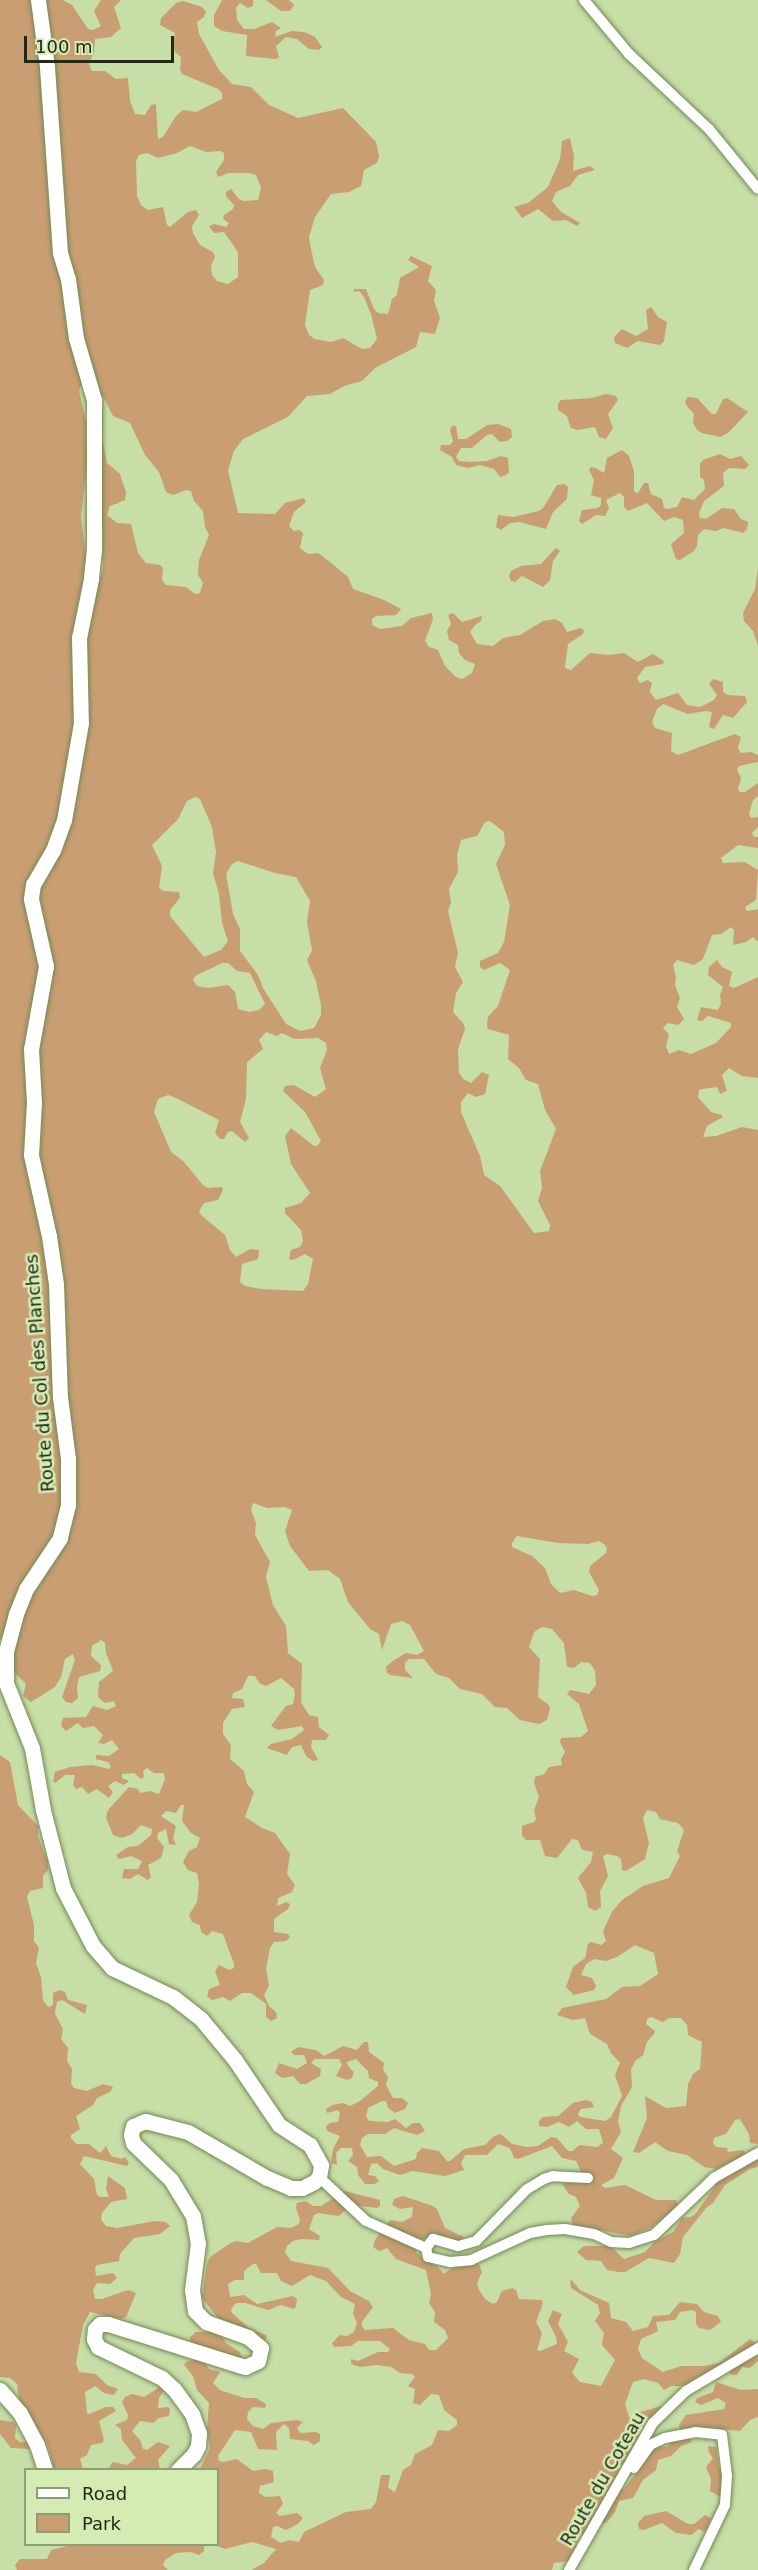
<!DOCTYPE html>
<style>
body{margin:0}
#map{position:relative;width:758px;height:2570px;overflow:hidden;background:#c7dea7;font-family:"DejaVu Sans",sans-serif}
div>[style]{position:absolute}
.green>*{inset:0;background:#c99e72}
.roads{filter:drop-shadow(0 0 2px #748855) drop-shadow(0 0 2px #748855)}
.street>*{height:10px;margin:-5px;padding:0 5px;transform-origin:5px;border-radius:5px;background:#fff}
.secondary>*{height:15px;margin:-7.5px;padding:0 7.5px;transform-origin:7.5px;border-radius:7.5px;background:#fff}
span{translate:-50% -50%;white-space:nowrap;text-align:center;line-height:1.15;-webkit-text-stroke:5px #d4ebb4;paint-order:stroke}
.street-label{font-size:18px;color:#222a15}
.legend{position:absolute;left:24px;top:2468px;width:195px;height:78px;box-sizing:border-box;background:#d4ebb4;border:2px solid #8d9e74;margin:0;padding:8px 10px;list-style:none;font-size:18px;color:#222a15}
.legend li{display:flex;align-items:center;gap:12px;height:30px}
.legend b{width:30px;border:2px solid #8d9e74}
.scale{position:absolute;left:24px;top:36px;width:150px;height:27px;box-sizing:border-box;border:3px solid #222a15;border-top:0;padding-left:8px;font-size:18px;line-height:21px;white-space:nowrap;color:#222a15;-webkit-text-stroke:4px #d4ebb4;paint-order:stroke}
</style>
<div id="map">
<div class="green">
<div style="clip-path:polygon(evenodd,0 0,63px 0,72px 5px,88px 29px,93px 30px,101px 26px,94px 11px,101px 0,121px 0,114px 7px,121px 28px,111px 37px,95px 39px,94px 52px,89px 64px,92px 71px,105px 71px,116px 79px,128px 78px,130px 101px,135px 114px,145px 115px,151px 105px,156px 104px,158px 139px,163px 137px,176px 116px,183px 110px,196px 112px,222px 99px,222px 93px,218px 89px,182px 74px,180px 69px,181px 57px,175px 52px,173px 46px,175px 33px,160px 25px,161px 18px,176px 3px,183px 1px,202px 7px,206px 12px,204px 17px,197px 22px,199px 34px,219px 70px,232px 84px,251px 87px,269px 105px,298px 118px,343px 108px,376px 142px,379px 156px,377px 163px,364px 170px,361px 186px,349px 192px,331px 194px,315px 217px,309px 237px,310px 244px,315px 267px,324px 280px,323px 285px,310px 290px,305px 325px,309px 335px,315px 339px,331px 342px,343px 338px,362px 349px,370px 348px,377px 339px,371px 314px,364px 297px,359px 291px,353px 292px,354px 289px,366px 289px,374px 309px,378px 313px,388px 314px,392px 299px,397px 295px,400px 278px,419px 267px,408px 260px,411px 256px,432px 266px,428px 281px,436px 290px,434px 301px,440px 318px,435px 334px,420px 332px,416px 347px,375px 368px,362px 381px,344px 386px,330px 394px,307px 396px,288px 417px,243px 439px,234px 451px,228px 470px,238px 513px,275px 514px,285px 503px,304px 498px,306px 502px,294px 512px,289px 526px,294px 531px,299px 530px,303px 533px,300px 548px,308px 554px,318px 553px,330px 562px,348px 577px,353px 589px,384px 600px,401px 609px,396px 615px,376px 616px,372px 619px,372px 625px,380px 629px,402px 626px,411px 618px,432px 613px,433px 619px,425px 641px,429px 647px,438px 650px,445px 666px,456px 677px,462px 679px,472px 673px,475px 664px,465px 660px,459px 653px,458px 645px,449px 640px,447px 631px,451px 624px,448px 615px,453px 613px,462px 622px,482px 616px,481px 621px,475px 625px,470px 632px,477px 644px,493px 646px,503px 638px,520px 635px,543px 621px,555px 619px,562px 623px,567px 632px,580px 628px,584px 630px,583px 634px,568px 644px,565px 667px,567px 669px,571px 670px,590px 653px,609px 655px,624px 653px,638px 662px,653px 654px,664px 661px,663px 664px,645px 667px,637px 678px,640px 683px,648px 680px,652px 683px,650px 692px,656px 700px,678px 693px,687px 705px,700px 707px,714px 700px,717px 695px,709px 684px,713px 679px,723px 682px,723px 692px,728px 695px,745px 696px,747px 702px,733px 718px,723px 715px,714px 729px,709px 727px,712px 712px,706px 711px,688px 714px,663px 704px,657px 709px,652px 722px,655px 728px,672px 733px,671px 751px,678px 755px,735px 734px,741px 737px,738px 747px,740px 753px,751px 752px,758px 755px,758px 762px,739px 766px,737px 770px,741px 778px,738px 790px,740px 792px,745px 792px,758px 783px,758px 796px,753px 800px,749px 814px,751px 818px,758px 817px,758px 827px,752px 833px,754px 837px,758px 837px,758px 848px,738px 845px,721px 858px,723px 863px,745px 862px,758px 870px,756px 900px,745px 907px,747px 911px,758px 909px,758px 942px,753px 937px,746px 942px,733px 945px,734px 930px,731px 927px,721px 934px,712px 935px,703px 959px,694px 965px,677px 960px,673px 965px,676px 977px,675px 985px,680px 998px,677px 1007px,684px 1019px,678px 1025px,668px 1023px,663px 1028px,669px 1034px,666px 1046px,669px 1054px,679px 1050px,691px 1054px,716px 1043px,731px 1027px,731px 1023px,708px 1016px,702px 1021px,697px 1020px,701px 1007px,718px 1010px,721px 1004px,720px 995px,723px 987px,708px 975px,709px 967px,717px 960px,722px 967px,732px 972px,729px 986px,734px 988px,758px 977px,758px 1078px,742px 1076px,729px 1068px,722px 1075px,727px 1091px,720px 1094px,717px 1087px,703px 1089px,699px 1090px,698px 1097px,711px 1112px,722px 1115px,723px 1117px,707px 1126px,703px 1137px,716px 1136px,742px 1127px,758px 1130px,758px 2144px,750px 2143px,749px 2134px,740px 2119px,735px 2120px,726px 2134px,714px 2138px,713px 2143px,716px 2147px,727px 2148px,728px 2152px,743px 2150px,746px 2154px,717px 2169px,704px 2167px,687px 2155px,668px 2151px,655px 2142px,639px 2153px,633px 2152px,647px 2118px,645px 2096px,666px 2108px,686px 2106px,688px 2084px,693px 2074px,700px 2069px,702px 2042px,688px 2035px,687px 2025px,681px 2018px,669px 2018px,663px 2022px,651px 2017px,647px 2019px,646px 2024px,655px 2031px,654px 2034px,647px 2042px,643px 2055px,635px 2061px,631px 2070px,632px 2087px,621px 2106px,618px 2121px,621px 2132px,611px 2149px,623px 2158px,614px 2178px,601px 2185px,605px 2188px,625px 2185px,656px 2200px,676px 2200px,679px 2205px,652px 2227px,631px 2236px,573px 2225px,571px 2218px,580px 2206px,576px 2197px,569px 2194px,562px 2184px,582px 2180px,582px 2174px,576px 2161px,562px 2158px,552px 2146px,518px 2159px,514px 2158px,510px 2148px,498px 2144px,487px 2155px,465px 2155px,461px 2163px,464px 2170px,445px 2176px,412px 2171px,400px 2175px,383px 2169px,377px 2163px,371px 2164px,368px 2175px,375px 2176px,379px 2181px,375px 2184px,365px 2184px,358px 2175px,357px 2167px,348px 2161px,353px 2155px,352px 2148px,341px 2148px,336px 2153px,337px 2165px,331px 2163px,333px 2149px,340px 2136px,327px 2131px,326px 2126px,330px 2123px,338px 2122px,340px 2113px,338px 2110px,327px 2113px,326px 2109px,332px 2105px,343px 2103px,350px 2106px,360px 2101px,378px 2086px,378px 2082px,369px 2078px,368px 2071px,356px 2059px,347px 2062px,348px 2066px,354px 2072px,352px 2078px,347px 2080px,336px 2076px,342px 2065px,339px 2059px,315px 2059px,311px 2063px,321px 2069px,320px 2076px,306px 2084px,300px 2084px,293px 2076px,282px 2078px,275px 2073px,279px 2063px,297px 2069px,307px 2063px,304px 2055px,294px 2055px,291px 2052px,298px 2047px,316px 2050px,324px 2056px,343px 2046px,357px 2050px,364px 2042px,368px 2042px,369px 2052px,384px 2063px,383px 2070px,388px 2077px,386px 2085px,393px 2098px,402px 2098px,408px 2103px,405px 2109px,395px 2113px,388px 2108px,386px 2101px,382px 2101px,368px 2108px,366px 2116px,369px 2121px,388px 2122px,395px 2119px,406px 2128px,413px 2123px,420px 2123px,425px 2131px,417px 2135px,394px 2128px,385px 2134px,368px 2134px,362px 2138px,360px 2145px,367px 2157px,381px 2156px,394px 2166px,416px 2159px,417px 2153px,422px 2148px,439px 2151px,447px 2161px,450px 2161px,464px 2149px,485px 2145px,494px 2136px,501px 2134px,512px 2144px,527px 2147px,538px 2146px,551px 2137px,557px 2138px,568px 2151px,572px 2151px,580px 2145px,597px 2147px,603px 2143px,599px 2129px,586px 2129px,577px 2121px,569px 2127px,559px 2122px,547px 2127px,539px 2126px,539px 2121px,543px 2117px,558px 2116px,573px 2103px,586px 2100px,592px 2102px,594px 2107px,581px 2109px,578px 2114px,580px 2117px,605px 2121px,611px 2117px,622px 2096px,615px 2075px,620px 2063px,611px 2053px,607px 2044px,590px 2034px,585px 2018px,573px 2020px,557px 2015px,562px 2008px,606px 1999px,622px 1987px,640px 1986px,658px 1974px,654px 1953px,635px 1945px,617px 1957px,606px 1961px,594px 1959px,586px 1964px,581px 1975px,592px 1978px,596px 1986px,594px 1990px,574px 1995px,566px 1987px,573px 1967px,585px 1958px,588px 1944px,591px 1942px,601px 1945px,606px 1941px,603px 1931px,612px 1912px,622px 1900px,643px 1886px,669px 1878px,680px 1856px,677px 1851px,684px 1830px,678px 1823px,660px 1819px,656px 1812px,647px 1810px,643px 1818px,649px 1843px,645px 1859px,626px 1871px,622px 1870px,621px 1859px,617px 1856px,607px 1854px,603px 1856px,608px 1876px,600px 1891px,601px 1907px,595px 1911px,588px 1907px,586px 1893px,578px 1878px,591px 1862px,593px 1852px,582px 1850px,578px 1840px,572px 1839px,557px 1858px,545px 1856px,540px 1840px,526px 1840px,522px 1836px,522px 1826px,534px 1822px,536px 1819px,534px 1810px,539px 1797px,534px 1783px,535px 1777px,544px 1774px,549px 1767px,562px 1765px,561px 1759px,565px 1752px,560px 1742px,561px 1738px,581px 1737px,588px 1731px,579px 1704px,567px 1694px,570px 1690px,589px 1694px,596px 1685px,595px 1671px,590px 1663px,581px 1662px,574px 1668px,567px 1667px,564px 1643px,552px 1629px,542px 1627px,534px 1632px,529px 1647px,540px 1659px,538px 1697px,549px 1705px,550px 1709px,547px 1720px,539px 1724px,520px 1720px,507px 1708px,495px 1707px,482px 1694px,460px 1689px,449px 1678px,436px 1674px,424px 1659px,409px 1659px,405px 1663px,405px 1670px,413px 1678px,390px 1675px,387px 1673px,386px 1667px,394px 1660px,406px 1653px,417px 1655px,424px 1651px,410px 1625px,402px 1621px,391px 1624px,382px 1650px,379px 1634px,370px 1629px,348px 1602px,340px 1579px,328px 1570px,309px 1571px,290px 1546px,285px 1531px,292px 1510px,285px 1507px,267px 1508px,253px 1503px,251px 1510px,256px 1523px,255px 1535px,270px 1562px,266px 1577px,273px 1605px,286px 1626px,288px 1653px,302px 1664px,301px 1702px,309px 1715px,318px 1717px,319px 1727px,329px 1735px,326px 1740px,312px 1740px,311px 1747px,318px 1760px,313px 1761px,306px 1756px,301px 1745px,292px 1747px,287px 1755px,267px 1748px,271px 1744px,292px 1739px,304px 1730px,302px 1726px,278px 1730px,271px 1726px,286px 1706px,293px 1704px,295px 1695px,294px 1689px,281px 1678px,266px 1686px,259px 1683px,255px 1676px,248px 1676px,242px 1689px,233px 1693px,232px 1698px,243px 1699px,245px 1707px,232px 1709px,223px 1723px,223px 1734px,231px 1745px,230px 1759px,244px 1771px,247px 1784px,254px 1792px,245px 1817px,262px 1828px,275px 1833px,290px 1854px,287px 1874px,295px 1885px,292px 1892px,278px 1898px,277px 1906px,286px 1902px,290px 1904px,288px 1909px,274px 1919px,274px 1932px,288px 1934px,290px 1937px,286px 1941px,274px 1942px,270px 1948px,266px 1969px,269px 1986px,264px 1995px,269px 2006px,276px 2012px,277px 2018px,271px 2021px,266px 2017px,266px 2004px,251px 1993px,242px 1993px,230px 2001px,223px 1997px,212px 2000px,207px 1996px,209px 1989px,220px 1985px,215px 1971px,219px 1965px,229px 1970px,234px 1968px,234px 1964px,223px 1934px,212px 1931px,207px 1936px,201px 1932px,200px 1925px,192px 1922px,189px 1915px,197px 1902px,199px 1884px,197px 1873px,188px 1870px,183px 1862px,189px 1851px,197px 1847px,200px 1838px,191px 1833px,182px 1821px,184px 1805px,181px 1805px,176px 1813px,166px 1811px,161px 1816px,176px 1826px,173px 1838px,176px 1845px,169px 1844px,166px 1829px,158px 1833px,157px 1838px,164px 1847px,161px 1858px,148px 1865px,151px 1877px,148px 1880px,138px 1874px,130px 1879px,122px 1878px,124px 1869px,138px 1869px,142px 1861px,131px 1856px,119px 1859px,116px 1855px,128px 1847px,138px 1846px,151px 1835px,152px 1829px,141px 1825px,132px 1834px,122px 1838px,113px 1835px,106px 1818px,108px 1810px,129px 1787px,138px 1789px,140px 1793px,150px 1791px,159px 1794px,165px 1779px,164px 1773px,154px 1773px,147px 1768px,143px 1771px,144px 1777px,141px 1779px,134px 1773px,122px 1774px,122px 1778px,129px 1781px,124px 1785px,115px 1781px,108px 1786px,113px 1792px,109px 1798px,97px 1789px,88px 1794px,82px 1787px,76px 1789px,73px 1785px,75px 1775px,65px 1775px,55px 1783px,53px 1781px,55px 1772px,70px 1767px,92px 1765px,109px 1769px,111px 1766px,108px 1762px,96px 1759px,96px 1755px,109px 1756px,119px 1749px,112px 1740px,104px 1744px,98px 1743px,103px 1735px,94px 1726px,83px 1728px,78px 1723px,66px 1731px,61px 1726px,63px 1718px,86px 1717px,93px 1706px,107px 1710px,116px 1706px,114px 1701px,105px 1703px,98px 1697px,99px 1682px,113px 1671px,106px 1653px,105px 1643px,101px 1640px,92px 1646px,91px 1656px,101px 1665px,100px 1671px,79px 1677px,77px 1687px,78px 1698px,72px 1703px,66px 1702px,62px 1697px,75px 1660px,73px 1654px,65px 1659px,61px 1677px,55px 1687px,31px 1702px,23px 1696px,26px 1684px,12px 1670px,16px 1641px,2px 1637px,0 1640px,0 0,190px 146px,206px 152px,220px 151px,224px 153px,224px 160px,216px 172px,218px 177px,229px 173px,249px 173px,256px 175px,261px 188px,258px 200px,244px 201px,239px 199px,231px 189px,226px 192px,226px 196px,234px 205px,233px 209px,224px 215px,223px 219px,229px 223px,226px 227px,214px 224px,209px 226px,214px 233px,224px 232px,238px 252px,238px 277px,228px 284px,217px 281px,212px 275px,211px 266px,215px 257px,213px 252px,200px 245px,193px 233px,192px 226px,199px 215px,196px 210px,188px 212px,170px 227px,167px 225px,163px 207px,148px 210px,141px 205px,137px 196px,136px 161px,139px 155px,147px 153px,158px 158px,177px 153px,190px 146px,0 0,90px 383px,105px 400px,113px 416px,130px 423px,145px 455px,159px 472px,166px 492px,173px 495px,186px 490px,191px 491px,194px 501px,203px 511px,205px 527px,209px 535px,199px 560px,198px 575px,203px 583px,200px 593px,195px 594px,186px 587px,166px 585px,162px 580px,163px 568px,160px 565px,146px 563px,138px 553px,131px 524px,117px 523px,107px 515px,110px 506px,125px 500px,126px 492px,120px 474px,107px 463px,103px 443px,101px 445px,103px 568px,94px 601px,90px 603px,81px 598px,87px 564px,81px 517px,87px 463px,86px 422px,79px 391px,81px 385px,90px 383px,0 0,195px 797px,200px 799px,212px 827px,216px 852px,213px 873px,219px 894px,222px 923px,228px 941px,221px 950px,204px 957px,170px 916px,170px 910px,180px 898px,179px 892px,164px 891px,159px 888px,162px 866px,152px 845px,178px 819px,187px 801px,195px 797px,0 0,490px 821px,504px 832px,505px 845px,496px 864px,510px 905px,504px 942px,498px 953px,480px 961px,480px 967px,484px 970px,500px 963px,510px 970px,498px 1006px,488px 1017px,487px 1025px,488px 1029px,509px 1035px,508px 1059px,519px 1068px,526px 1080px,538px 1084px,545px 1110px,556px 1129px,540px 1171px,542px 1188px,538px 1201px,550px 1225px,549px 1231px,534px 1233px,500px 1186px,484px 1175px,480px 1156px,461px 1112px,461px 1102px,468px 1093px,476px 1097px,485px 1094px,489px 1075px,482px 1072px,471px 1083px,463px 1079px,459px 1073px,458px 1049px,465px 1029px,463px 1023px,453px 1012px,456px 993px,463px 982px,455px 967px,458px 953px,448px 911px,451px 903px,449px 889px,458px 872px,457px 855px,461px 840px,477px 836px,485px 822px,490px 821px,0 0,238px 861px,275px 873px,296px 877px,310px 901px,307px 922px,312px 950px,307px 960px,316px 981px,321px 1005px,321px 1015px,314px 1028px,300px 1031px,286px 1024px,263px 988px,258px 975px,240px 951px,240px 929px,233px 914px,226px 874px,232px 864px,238px 861px,0 0,222px 963px,228px 963px,237px 971px,250px 973px,265px 1004px,259px 1010px,249px 1012px,238px 1009px,235px 992px,228px 985px,208px 988px,197px 986px,193px 980px,195px 976px,222px 963px,0 0,266px 1032px,277px 1036px,282px 1033px,294px 1039px,318px 1038px,326px 1043px,327px 1050px,320px 1068px,326px 1089px,315px 1097px,294px 1085px,285px 1086px,283px 1091px,305px 1112px,321px 1141px,317px 1146px,314px 1146px,291px 1128px,285px 1136px,291px 1164px,310px 1193px,301px 1203px,285px 1208px,285px 1213px,301px 1230px,303px 1241px,300px 1247px,291px 1250px,289px 1259px,293px 1260px,305px 1254px,313px 1259px,308px 1284px,303px 1291px,261px 1289px,245px 1286px,240px 1282px,242px 1264px,258px 1259px,259px 1250px,250px 1249px,236px 1257px,230px 1250px,225px 1235px,201px 1215px,199px 1211px,204px 1203px,218px 1200px,223px 1190px,222px 1187px,208px 1188px,203px 1185px,183px 1161px,171px 1152px,154px 1112px,158px 1099px,168px 1095px,174px 1097px,219px 1120px,215px 1133px,220px 1139px,224px 1139px,228px 1132px,232px 1131px,245px 1142px,249px 1138px,240px 1122px,246px 1099px,247px 1062px,263px 1049px,259px 1040px,266px 1032px,0 0,517px 1536px,558px 1543px,588px 1544px,599px 1541px,604px 1544px,607px 1548px,606px 1553px,590px 1566px,589px 1572px,599px 1590px,597px 1595px,592px 1596px,574px 1590px,560px 1593px,551px 1584px,545px 1568px,532px 1556px,512px 1547px,512px 1543px,517px 1536px)"></div>
<div style="clip-path:polygon(222px 0,253px 0,253px 6px,248px 8px,240px 3px,236px 8px,237px 20px,244px 29px,254px 29px,272px 22px,281px 28px,276px 31px,275px 37px,292px 31px,304px 32px,315px 37px,322px 47px,319px 50px,309px 49px,297px 39px,286px 37px,276px 46px,279px 57px,276px 59px,246px 56px,247px 35px,222px 31px,214px 26px,214px 15px)"></div>
<div style="clip-path:polygon(266px 0,289px 0,294px 5px,290px 11px,281px 11px)"></div>
<div style="clip-path:polygon(570px 138px,574px 156px,573px 171px,590px 166px,595px 170px,578px 175px,570px 186px,556px 192px,552px 201px,561px 212px,580px 223px,577px 226px,566px 220px,553px 221px,538px 209px,522px 218px,514px 207px,528px 203px,548px 187px,560px 159px,562px 141px)"></div>
<div style="clip-path:polygon(651px 307px,658px 317px,667px 322px,664px 341px,660px 345px,638px 341px,627px 348px,615px 343px,614px 337px,622px 329px,636px 336px,648px 329px,646px 310px)"></div>
<div style="clip-path:polygon(606px 394px,616px 396px,618px 400px,608px 414px,613px 428px,606px 439px,599px 437px,595px 427px,578px 430px,571px 428px,567px 416px,558px 410px,558px 404px,561px 400px,592px 398px)"></div>
<div style="clip-path:polygon(688px 397px,697px 398px,712px 414px,716px 414px,723px 399px,727px 398px,748px 412px,728px 433px,720px 437px,702px 433px,697px 430px,693px 423px,694px 414px,686px 405px,685px 401px)"></div>
<div style="clip-path:polygon(498px 424px,511px 429px,512px 437px,507px 441px,500px 442px,492px 434px,487px 435px,472px 448px,461px 448px,456px 457px,459px 461px,470px 462px,487px 461px,501px 456px,508px 458px,509px 472px,506px 475px,500px 477px,494px 469px,480px 465px,468px 468px,456px 465px,452px 457px,440px 450px,441px 445px,450px 445px,453px 441px,450px 430px,452px 426px,456px 426px,458px 439px,466px 439px,487px 425px)"></div>
<div style="clip-path:polygon(622px 450px,629px 456px,634px 471px,634px 492px,638px 493px,644px 483px,648px 483px,651px 494px,662px 499px,664px 508px,667px 509px,677px 507px,682px 497px,694px 500px,705px 489px,704px 480px,700px 477px,700px 464px,703px 460px,720px 454px,730px 459px,741px 456px,749px 465px,745px 469px,729px 468px,723px 473px,724px 486px,704px 501px,699px 513px,700px 518px,706px 519px,722px 508px,734px 509px,741px 519px,748px 522px,747px 529px,743px 533px,724px 528px,716px 531px,704px 529px,698px 535px,697px 546px,694px 551px,680px 560px,676px 559px,671px 544px,684px 533px,683px 520px,674px 517px,664px 521px,647px 503px,628px 511px,624px 507px,624px 497px,620px 493px,606px 500px,609px 508px,605px 516px,596px 515px,582px 524px,579px 521px,582px 510px,598px 508px,601px 505px,601px 498px,591px 495px,594px 480px,589px 470px,591px 467px,595px 468px,604px 473px,607px 458px)"></div>
<div style="clip-path:polygon(564px 484px,568px 487px,567px 499px,553px 512px,546px 529px,519px 522px,510px 523px,501px 530px,496px 527px,498px 515px,513px 517px,539px 511px,543px 508px,557px 485px)"></div>
<div style="clip-path:polygon(556px 548px,560px 551px,553px 561px,550px 580px,543px 587px,522px 576px,515px 582px,511px 581px,509px 576px,511px 571px,521px 566px,541px 564px)"></div>
<div style="clip-path:polygon(758px 569px,758px 646px,753px 631px,744px 621px,743px 613px,755px 589px)"></div>
<div style="clip-path:polygon(0 1755px,10px 1762px,18px 1805px,38px 1826px,38px 1837px,48px 1862px,48px 1870px,43px 1876px,43px 1888px,30px 1891px,27px 1897px,34px 1925px,34px 1941px,39px 1948px,36px 1963px,41px 1977px,43px 2000px,48px 2007px,53px 2005px,53px 1993px,60px 1990px,65px 1992px,68px 2000px,87px 2005px,85px 2014px,62px 2000px,57px 2002px,56px 2007px,55px 2014px,63px 2029px,61px 2039px,68px 2048px,67px 2061px,72px 2069px,71px 2084px,74px 2088px,87px 2091px,103px 2084px,113px 2087px,110px 2092px,97px 2098px,93px 2105px,76px 2116px,80px 2129px,71px 2135px,71px 2138px,76px 2144px,89px 2144px,100px 2153px,106px 2146px,111px 2156px,121px 2159px,125px 2157px,129px 2163px,127px 2166px,84px 2156px,80px 2164px,94px 2179px,97px 2195px,100px 2197px,109px 2197px,106px 2189px,108px 2176px,125px 2188px,127px 2199px,111px 2202px,102px 2213px,101px 2220px,106px 2226px,117px 2228px,155px 2221px,166px 2222px,170px 2226px,160px 2234px,134px 2238px,120px 2254px,119px 2261px,97px 2265px,95px 2268px,96px 2276px,113px 2273px,117px 2278px,110px 2284px,97px 2283px,93px 2290px,95px 2299px,102px 2299px,128px 2290px,136px 2293px,126px 2317px,121px 2319px,90px 2312px,83px 2325px,76px 2363px,79px 2372px,96px 2374px,107px 2385px,118px 2389px,114px 2395px,104px 2393px,95px 2386px,85px 2392px,87px 2413px,89px 2414px,106px 2407px,113px 2407px,116px 2411px,99px 2421px,104px 2440px,102px 2443px,91px 2445px,87px 2455px,80px 2459px,83px 2469px,54px 2469px,48px 2446px,19px 2400px,17px 2384px,10px 2378px,0 2377px)"></div>
<div style="clip-path:polygon(758px 2158px,758px 2167px,750px 2169px,725px 2185px,713px 2203px,706px 2208px,683px 2237px,680px 2254px,674px 2263px,649px 2258px,625px 2272px,619px 2272px,607px 2270px,601px 2261px,586px 2260px,577px 2252px,584px 2246px,610px 2246px,624px 2259px,645px 2252px,654px 2242px,673px 2232px,682px 2218px,691px 2217px,696px 2213px,718px 2182px)"></div>
<div style="clip-path:polygon(evenodd,345px 2191px,380px 2200px,380px 2206px,377px 2208px,360px 2206px,344px 2211px,339px 2216px,318px 2213px,314px 2215px,309px 2229px,320px 2236px,319px 2240px,301px 2239px,293px 2241px,287px 2246px,285px 2252px,291px 2261px,328px 2268px,350px 2291px,369px 2301px,373px 2307px,362px 2322px,362px 2327px,365px 2330px,393px 2328px,409px 2340px,425px 2344px,429px 2350px,436px 2350px,448px 2338px,445px 2330px,434px 2322px,435px 2312px,429px 2303px,431px 2294px,426px 2270px,396px 2259px,387px 2248px,379px 2251px,373px 2247px,375px 2240px,390px 2220px,402px 2222px,412px 2217px,413px 2207px,400px 2209px,392px 2205px,394px 2199px,403px 2196px,433px 2206px,437px 2209px,445px 2228px,464px 2237px,459px 2241px,434px 2235px,418px 2241px,416px 2252px,426px 2261px,437px 2266px,444px 2274px,452px 2268px,479px 2264px,482px 2272px,477px 2283px,479px 2290px,485px 2299px,493px 2304px,497px 2302px,502px 2291px,512px 2288px,516px 2290px,519px 2299px,542px 2300px,543px 2303px,536px 2322px,542px 2333px,537px 2350px,540px 2351px,557px 2344px,556px 2337px,548px 2321px,553px 2310px,562px 2314px,558px 2324px,568px 2342px,564px 2351px,579px 2359px,572px 2373px,580px 2382px,601px 2386px,615px 2360px,602px 2345px,604px 2333px,595px 2321px,600px 2313px,598px 2305px,571px 2288px,570px 2281px,572px 2280px,580px 2290px,609px 2303px,611px 2318px,626px 2322px,633px 2331px,648px 2327px,653px 2316px,669px 2315px,680px 2302px,697px 2304px,704px 2312px,718px 2316px,721px 2322px,710px 2330px,699px 2328px,696px 2324px,696px 2312px,692px 2310px,680px 2312px,675px 2320px,656px 2322px,658px 2331px,641px 2339px,638px 2349px,642px 2358px,663px 2372px,681px 2366px,704px 2366px,719px 2363px,750px 2339px,756px 2343px,753px 2351px,755px 2357px,758px 2356px,758px 2361px,750px 2368px,742px 2367px,737px 2375px,732px 2375px,726px 2369px,692px 2386px,671px 2386px,664px 2390px,658px 2383px,644px 2379px,633px 2382px,625px 2404px,629px 2417px,635px 2419px,640px 2412px,662px 2406px,641px 2428px,639px 2437px,626px 2462px,619px 2466px,617px 2491px,624px 2489px,656px 2446px,667px 2447px,671px 2441px,678px 2439px,691px 2439px,692px 2442px,681px 2446px,671px 2456px,658px 2460px,656px 2470px,643px 2480px,633px 2498px,619px 2501px,615px 2512px,606px 2523px,598px 2524px,581px 2535px,576px 2544px,576px 2554px,570px 2561px,554px 2563px,552px 2570px,251px 2570px,264px 2563px,276px 2549px,252px 2542px,225px 2549px,214px 2545px,218px 2544px,218px 2470px,200px 2469px,210px 2448px,207px 2429px,209px 2403px,197px 2390px,193px 2376px,184px 2365px,186px 2362px,193px 2360px,190px 2337px,196px 2332px,213px 2332px,218px 2318px,202px 2298px,207px 2264px,210px 2257px,229px 2244px,236px 2241px,248px 2243px,277px 2227px,291px 2228px,299px 2224px,300px 2220px,296px 2208px,297px 2203px,306px 2201px,313px 2206px,321px 2206px,345px 2191px,253px 2264px,256px 2264px,261px 2273px,277px 2273px,281px 2281px,292px 2286px,310px 2275px,326px 2281px,341px 2297px,355px 2304px,353px 2314px,357px 2323px,354px 2332px,347px 2336px,340px 2335px,332px 2343px,334px 2347px,351px 2346px,358px 2341px,380px 2341px,390px 2349px,388px 2352px,378px 2352px,358px 2361px,351px 2359px,351px 2364px,360px 2367px,377px 2365px,391px 2367px,400px 2373px,412px 2374px,415px 2377px,408px 2386px,415px 2389px,413px 2403px,420px 2405px,431px 2394px,439px 2395px,444px 2410px,457px 2420px,457px 2425px,449px 2431px,438px 2430px,432px 2445px,415px 2454px,411px 2465px,403px 2470px,395px 2492px,388px 2488px,390px 2475px,381px 2475px,376px 2502px,371px 2509px,346px 2512px,304px 2532px,299px 2542px,289px 2540px,281px 2543px,271px 2537px,273px 2527px,277px 2526px,286px 2530px,298px 2524px,303px 2518px,297px 2513px,280px 2516px,276px 2513px,283px 2504px,280px 2496px,265px 2497px,259px 2493px,260px 2486px,274px 2482px,273px 2471px,266px 2469px,253px 2471px,237px 2459px,223px 2462px,219px 2461px,218px 2456px,235px 2430px,251px 2432px,258px 2449px,277px 2450px,276px 2432px,284px 2424px,289px 2428px,290px 2439px,308px 2441px,314px 2445px,320px 2441px,320px 2434px,316px 2432px,300px 2433px,297px 2428px,303px 2422px,297px 2420px,271px 2423px,263px 2429px,253px 2426px,247px 2419px,248px 2412px,253px 2407px,265px 2408px,266px 2404px,256px 2398px,244px 2398px,220px 2390px,213px 2383px,220px 2372px,209px 2369px,205px 2362px,242px 2359px,240px 2352px,226px 2343px,221px 2334px,257px 2340px,267px 2339px,266px 2335px,249px 2328px,232px 2313px,231px 2309px,236px 2303px,245px 2303px,268px 2310px,281px 2305px,294px 2309px,296px 2306px,297px 2299px,293px 2296px,257px 2304px,244px 2295px,230px 2297px,228px 2284px,235px 2280px,244px 2280px,244px 2271px,253px 2264px)"></div>
<div style="clip-path:polygon(716px 2382px,741px 2390px,758px 2389px,758px 2417px,750px 2420px,740px 2431px,711px 2428px,680px 2431px,679px 2425px,686px 2415px,724px 2409px,726px 2403px,718px 2398px,701px 2405px,695px 2402px,697px 2398px,713px 2392px)"></div>
<div style="clip-path:polygon(160px 2387px,164px 2391px,159px 2398px,158px 2408px,168px 2407px,170px 2409px,169px 2416px,159px 2418px,153px 2423px,140px 2421px,132px 2431px,140px 2440px,143px 2449px,147px 2450px,158px 2442px,170px 2446px,158px 2460px,160px 2469px,107px 2470px,113px 2462px,127px 2465px,136px 2458px,122px 2440px,121px 2429px,115px 2425px,127px 2420px,128px 2415px,122px 2402px,125px 2397px,132px 2394px,144px 2397px)"></div>
<div style="clip-path:polygon(0 2420px,13px 2422px,16px 2425px,15px 2438px,20px 2442px,27px 2442px,29px 2449px,11px 2448px,0 2434px)"></div>
<div style="clip-path:polygon(708px 2446px,716px 2447px,719px 2468px,723px 2475px,722px 2494px,719px 2496px,710px 2491px,711px 2479px,706px 2467px,713px 2458px,709px 2453px)"></div>
<div style="clip-path:polygon(666px 2511px,688px 2524px,694px 2524px,705px 2515px,711px 2518px,707px 2529px,704px 2532px,699px 2529px,691px 2535px,676px 2533px,662px 2523px,644px 2530px,639px 2529px,638px 2523px,644px 2516px)"></div>
<div style="clip-path:polygon(71px 2545px,204px 2545px,204px 2551px,199px 2555px,191px 2552px,176px 2553px,165px 2560px,163px 2565px,168px 2570px,17px 2570px,15px 2565px,20px 2559px,47px 2559px,51px 2550px)"></div>
</div>
<div class="roads">
<div class="street">
<div style="left:584px;top:0;width:70px;rotate:50.2deg"></div>
<div style="left:629px;top:54px;width:110px;rotate:43.2deg"></div>
<div style="left:709px;top:129px;width:77px;rotate:50.8deg"></div>
<div style="left:319px;top:2177px;width:64px;rotate:43.1deg"></div>
<div style="left:366px;top:2221px;width:66px;rotate:24.2deg"></div>
<div style="left:588px;top:2178px;width:35px;rotate:-177deg"></div>
<div style="left:553px;top:2176px;width:9px;rotate:162deg"></div>
<div style="left:544px;top:2179px;width:21px;rotate:149deg"></div>
<div style="left:526px;top:2190px;width:71px;rotate:134.4deg"></div>
<div style="left:476px;top:2241px;width:19px;rotate:164deg"></div>
<div style="left:458px;top:2246px;width:26px;rotate:-164deg"></div>
<div style="left:433px;top:2239px;width:11px;rotate:128deg"></div>
<div style="left:426px;top:2248px;width:9px;rotate:77deg"></div>
<div style="left:428px;top:2257px;width:23px;rotate:13deg"></div>
<div style="left:450px;top:2262px;width:21px;rotate:-5deg"></div>
<div style="left:471px;top:2260px;width:65px;rotate:-24.6deg"></div>
<div style="left:530px;top:2233px;width:17px;rotate:-10deg"></div>
<div style="left:547px;top:2230px;width:18px;rotate:-3deg"></div>
<div style="left:565px;top:2229px;width:29px;rotate:10deg"></div>
<div style="left:594px;top:2234px;width:19px;rotate:25deg"></div>
<div style="left:611px;top:2242px;width:18px;rotate:3deg"></div>
<div style="left:629px;top:2243px;width:26px;rotate:-18deg"></div>
<div style="left:654px;top:2235px;width:83px;rotate:-43.5deg"></div>
<div style="left:714px;top:2178px;width:51px;rotate:-29.6deg"></div>
<div style="left:634px;top:2468px;width:28px;rotate:-55deg"></div>
<div style="left:650px;top:2445px;width:17px;rotate:-25deg"></div>
<div style="left:665px;top:2438px;width:31px;rotate:-11deg"></div>
<div style="left:695px;top:2432px;width:27px;rotate:6deg"></div>
<div style="left:722px;top:2435px;width:41px;rotate:83deg"></div>
<div style="left:727px;top:2476px;width:29px;rotate:94deg"></div>
<div style="left:725px;top:2505px;width:72px;rotate:115.5deg"></div>
<div style="left:569px;top:2570px;width:169px;rotate:-60.3deg"></div>
<div style="left:653px;top:2423px;width:46px;rotate:-44.1deg"></div>
<div style="left:686px;top:2391px;width:84px;rotate:-30.8deg"></div>
</div>
<div class="secondary">
<div style="left:38px;top:0;width:68px;rotate:82.3deg"></div>
<div style="left:47px;top:67px;width:186px;rotate:86deg"></div>
<div style="left:60px;top:253px;width:27px;rotate:73deg"></div>
<div style="left:68px;top:279px;width:60px;rotate:82.3deg"></div>
<div style="left:76px;top:338px;width:65px;rotate:73.8deg"></div>
<div style="left:94px;top:400px;width:149px;rotate:90deg"></div>
<div style="left:94px;top:549px;width:30px;rotate:96deg"></div>
<div style="left:91px;top:579px;width:60px;rotate:101.5deg"></div>
<div style="left:79px;top:638px;width:85px;rotate:88.7deg"></div>
<div style="left:81px;top:723px;width:98px;rotate:99.9deg"></div>
<div style="left:64px;top:820px;width:32px;rotate:110deg"></div>
<div style="left:53px;top:850px;width:39px;rotate:120deg"></div>
<div style="left:33px;top:884px;width:15px;rotate:98deg"></div>
<div style="left:31px;top:899px;width:69px;rotate:77.4deg"></div>
<div style="left:46px;top:966px;width:84px;rotate:100.2deg"></div>
<div style="left:31px;top:1049px;width:53px;rotate:86.8deg"></div>
<div style="left:34px;top:1102px;width:53px;rotate:93.2deg"></div>
<div style="left:31px;top:1155px;width:83px;rotate:77.5deg"></div>
<div style="left:49px;top:1236px;width:49px;rotate:81.7deg"></div>
<div style="left:56px;top:1284px;width:113px;rotate:88deg"></div>
<div style="left:60px;top:1397px;width:63px;rotate:82.6deg"></div>
<div style="left:68px;top:1459px;width:46px;rotate:90deg"></div>
<div style="left:68px;top:1505px;width:34px;rotate:104deg"></div>
<div style="left:60px;top:1538px;width:61px;rotate:123.7deg"></div>
<div style="left:26px;top:1589px;width:27px;rotate:112deg"></div>
<div style="left:16px;top:1614px;width:38px;rotate:105deg"></div>
<div style="left:6px;top:1651px;width:32px;rotate:90deg"></div>
<div style="left:6px;top:1683px;width:70px;rotate:68.2deg"></div>
<div style="left:32px;top:1748px;width:63px;rotate:79.9deg"></div>
<div style="left:43px;top:1810px;width:81px;rotate:75.6deg"></div>
<div style="left:63px;top:1888px;width:65px;rotate:62.7deg"></div>
<div style="left:93px;top:1946px;width:29px;rotate:49deg"></div>
<div style="left:112px;top:1968px;width:68px;rotate:25.4deg"></div>
<div style="left:173px;top:1997px;width:36px;rotate:38deg"></div>
<div style="left:201px;top:2019px;width:53px;rotate:50.3deg"></div>
<div style="left:235px;top:2060px;width:78px;rotate:55.9deg"></div>
<div style="left:279px;top:2125px;width:37px;rotate:33deg"></div>
<div style="left:310px;top:2145px;width:23px;rotate:61deg"></div>
<div style="left:321px;top:2165px;width:12px;rotate:99deg"></div>
<div style="left:319px;top:2177px;width:7px;rotate:135deg"></div>
<div style="left:314px;top:2182px;width:13px;rotate:153deg"></div>
<div style="left:302px;top:2188px;width:11px;rotate:180deg"></div>
<div style="left:291px;top:2188px;width:26px;rotate:-157deg"></div>
<div style="left:267px;top:2178px;width:91px;rotate:-149.8deg"></div>
<div style="left:188px;top:2132px;width:44px;rotate:-165.7deg"></div>
<div style="left:145px;top:2121px;width:13px;rotate:157deg"></div>
<div style="left:133px;top:2126px;width:9px;rotate:103deg"></div>
<div style="left:131px;top:2135px;width:8px;rotate:76deg"></div>
<div style="left:133px;top:2143px;width:53px;rotate:44.2deg"></div>
<div style="left:171px;top:2180px;width:42px;rotate:58.6deg"></div>
<div style="left:193px;top:2216px;width:27px;rotate:80deg"></div>
<div style="left:198px;top:2243px;width:47px;rotate:97.3deg"></div>
<div style="left:192px;top:2290px;width:21px;rotate:82deg"></div>
<div style="left:195px;top:2311px;width:16px;rotate:45deg"></div>
<div style="left:206px;top:2322px;width:45px;rotate:19.7deg"></div>
<div style="left:248px;top:2337px;width:17px;rotate:40deg"></div>
<div style="left:261px;top:2348px;width:13px;rotate:103deg"></div>
<div style="left:258px;top:2361px;width:14px;rotate:155deg"></div>
<div style="left:245px;top:2367px;width:144px;rotate:-162.6deg"></div>
<div style="left:108px;top:2324px;width:8px;rotate:180deg"></div>
<div style="left:100px;top:2324px;width:7px;rotate:135deg"></div>
<div style="left:95px;top:2329px;width:10px;rotate:96deg"></div>
<div style="left:94px;top:2339px;width:9px;rotate:63deg"></div>
<div style="left:98px;top:2347px;width:71px;rotate:25.8deg"></div>
<div style="left:162px;top:2378px;width:16px;rotate:43deg"></div>
<div style="left:174px;top:2389px;width:31px;rotate:54deg"></div>
<div style="left:192px;top:2414px;width:20px;rotate:70deg"></div>
<div style="left:199px;top:2433px;width:13px;rotate:94deg"></div>
<div style="left:198px;top:2446px;width:9px;rotate:117deg"></div>
<div style="left:194px;top:2454px;width:23px;rotate:135deg"></div>
<div style="left:0;top:2390px;width:30px;rotate:49deg"></div>
<div style="left:20px;top:2413px;width:36px;rotate:62deg"></div>
<div style="left:37px;top:2445px;width:26px;rotate:72deg"></div>
</div>
</div>
<div class="street-label">
<span style="left:40px;top:1373px;rotate:-94deg">Route du Col des Planches</span>
<span style="left:603px;top:2479px;rotate:-60deg">Route du Coteau</span>
</div>
<ul class="legend">
<li><b style="height:8px;background:#fff"></b>Road</li>
<li><b style="height:16px;background:#c99e72"></b>Park</li>
</ul>
<div class="scale">100 m</div>
</div>
